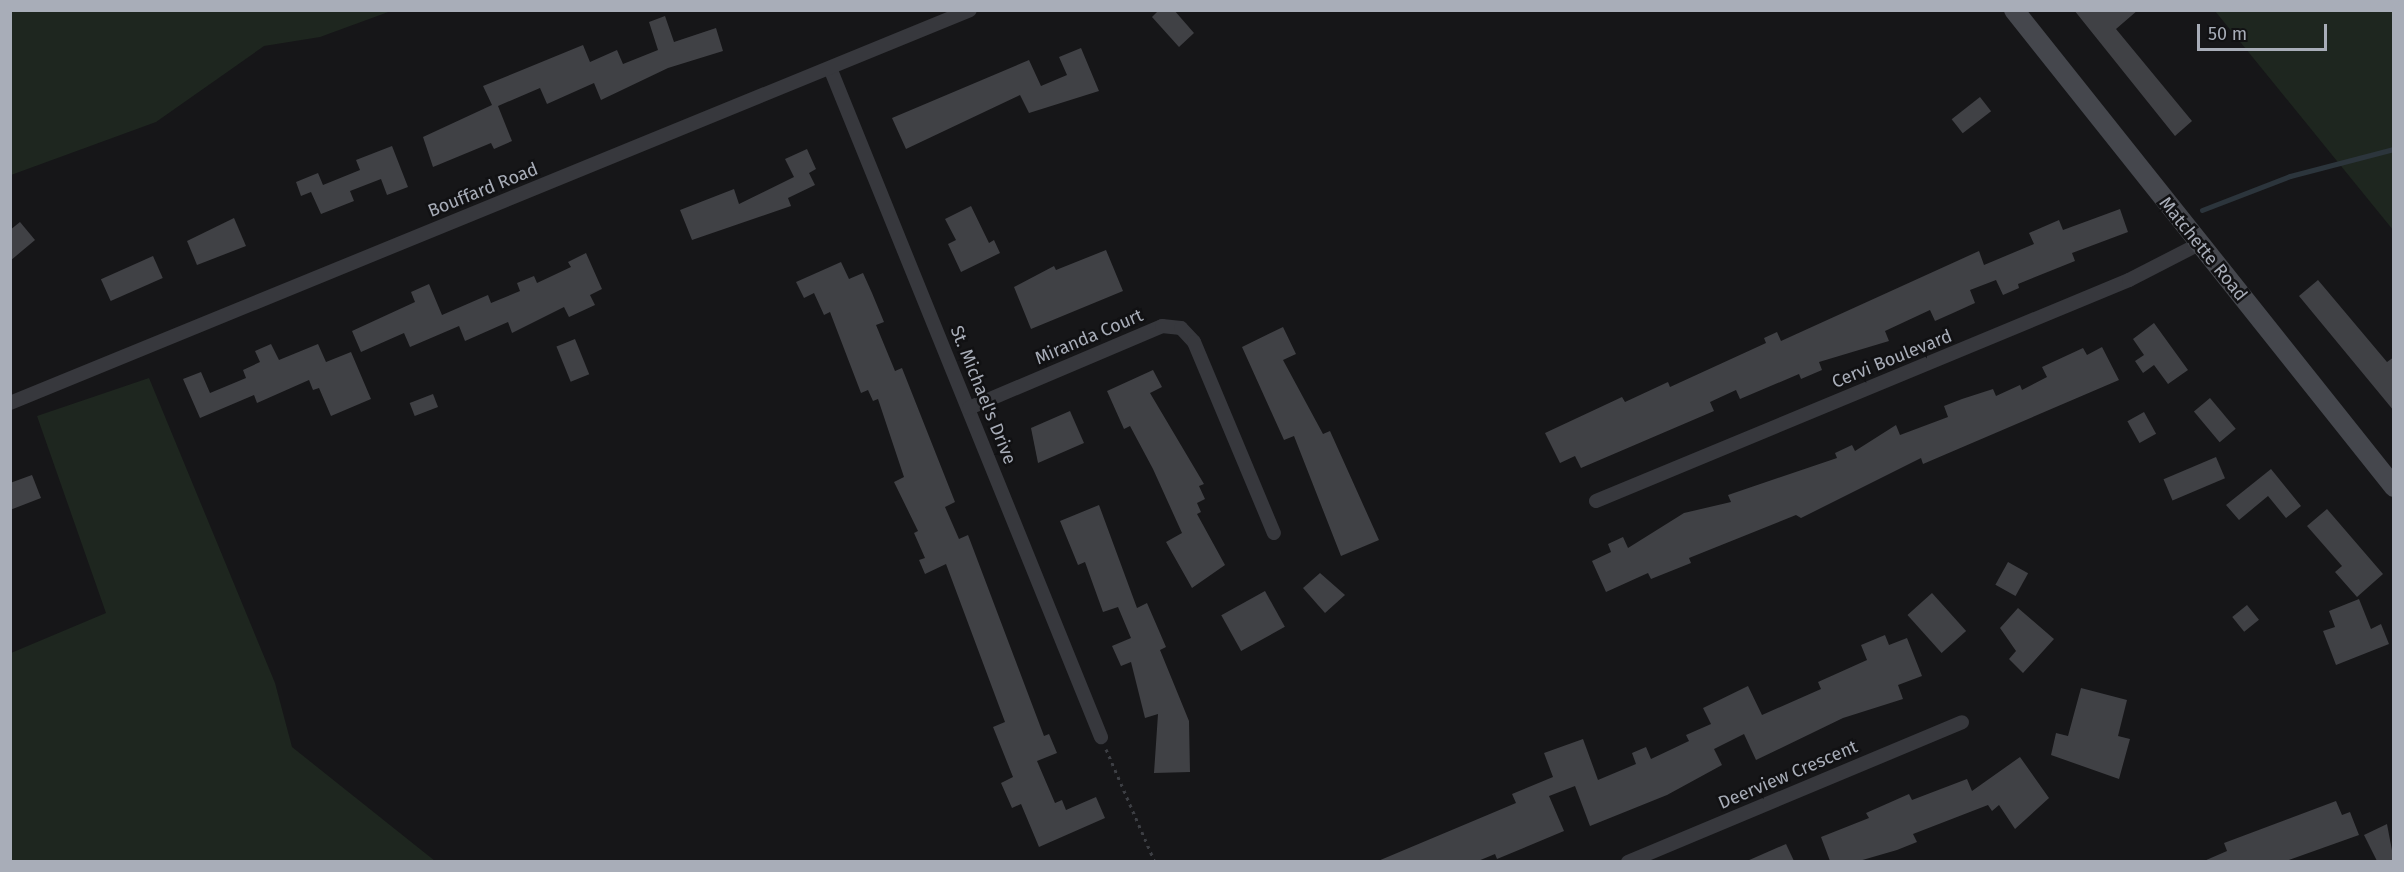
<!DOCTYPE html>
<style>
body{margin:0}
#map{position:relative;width:2404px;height:872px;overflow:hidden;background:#161618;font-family:"Fira Sans",sans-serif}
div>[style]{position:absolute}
.green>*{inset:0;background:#1e261f}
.stream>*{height:5px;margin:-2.5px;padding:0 2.5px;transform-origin:2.5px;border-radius:2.5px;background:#2c353c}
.building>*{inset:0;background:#404145;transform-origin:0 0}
.path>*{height:3px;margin-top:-1.5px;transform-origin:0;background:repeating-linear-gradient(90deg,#3d3f44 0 3px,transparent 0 7.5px)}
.street>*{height:14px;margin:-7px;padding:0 7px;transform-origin:7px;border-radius:7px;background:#37383d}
.secondary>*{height:20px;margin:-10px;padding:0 10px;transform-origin:10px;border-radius:10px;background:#45474d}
span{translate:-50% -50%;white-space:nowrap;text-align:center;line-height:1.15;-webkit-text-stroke:5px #111113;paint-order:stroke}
.street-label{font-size:18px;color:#a8adb8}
.frame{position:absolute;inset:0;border:12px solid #a8adb8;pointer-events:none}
.scale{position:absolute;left:2197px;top:24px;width:130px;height:27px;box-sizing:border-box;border:3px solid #a8adb8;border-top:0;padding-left:8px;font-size:18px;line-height:21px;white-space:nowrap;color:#a8adb8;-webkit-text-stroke:4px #111113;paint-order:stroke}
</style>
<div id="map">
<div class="green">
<div style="clip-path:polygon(11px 10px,391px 10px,391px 11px,320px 37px,264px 46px,156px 122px,11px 175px)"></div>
<div style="clip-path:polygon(2215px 11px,2393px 11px,2393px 230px)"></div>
<div style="clip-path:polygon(149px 378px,275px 683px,292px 747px,435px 861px,11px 861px,11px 653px,106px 613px,37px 416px)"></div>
</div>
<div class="stream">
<div style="left:2202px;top:210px;width:94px;rotate:-21.1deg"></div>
<div style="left:2290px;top:176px;width:107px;rotate:-14.6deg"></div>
</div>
<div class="building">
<div style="clip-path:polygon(1159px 10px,1174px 10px,1194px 33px,1179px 47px,1152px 17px)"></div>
<div style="clip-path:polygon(2074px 10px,2138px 10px,2116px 29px,2192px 121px,2175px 136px)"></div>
<div style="clip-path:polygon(665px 16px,674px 42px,716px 28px,723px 51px,668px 68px,601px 100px,594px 83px,547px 104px,540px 88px,498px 106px,512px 141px,494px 149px,491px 143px,433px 167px,423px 137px,492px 105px,483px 86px,583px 45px,590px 62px,617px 50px,623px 64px,658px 50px,649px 22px)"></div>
<div style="clip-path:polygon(1081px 48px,1099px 91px,1029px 113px,1020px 95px,906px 149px,892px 118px,1029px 60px,1041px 86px,1067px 75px,1059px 57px)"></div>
<div style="left:1980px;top:97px;width:18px;height:36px;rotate:52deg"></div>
<div style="clip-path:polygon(392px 146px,408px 187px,387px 195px,381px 179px,350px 191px,354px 201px,321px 214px,311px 192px,301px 196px,296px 182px,318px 173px,323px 185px,360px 170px,356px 160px)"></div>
<div style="clip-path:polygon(807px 149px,816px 169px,809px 173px,815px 185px,788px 198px,791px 206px,692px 240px,680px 210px,734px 189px,739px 204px,794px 177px,785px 159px)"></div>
<div style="clip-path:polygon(971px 206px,989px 243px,994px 240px,1000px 253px,961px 272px,948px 244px,956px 240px,945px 219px)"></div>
<div style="clip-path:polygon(2120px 209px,2128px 232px,2072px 253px,2075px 261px,2018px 284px,2019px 288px,2003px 295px,1996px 280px,1970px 290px,1975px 303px,1953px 313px,1935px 321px,1930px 310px,1885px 331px,1889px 341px,1819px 362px,1822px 370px,1801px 379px,1799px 374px,1740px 399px,1736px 390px,1710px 402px,1714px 411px,1581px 468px,1575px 456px,1560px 463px,1545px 433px,1622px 397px,1625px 402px,1668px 382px,1670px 387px,1766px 343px,1764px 338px,1777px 332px,1781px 341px,1979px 251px,1984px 265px,2034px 244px,2029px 233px,2059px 220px,2063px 230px)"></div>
<div style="clip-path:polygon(234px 218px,246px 246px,197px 265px,187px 241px)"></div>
<div style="clip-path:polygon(20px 222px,35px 240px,10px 261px,10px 230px)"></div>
<div style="clip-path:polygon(1106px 250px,1123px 291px,1031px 329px,1014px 287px,1054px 266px,1056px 270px)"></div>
<div style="clip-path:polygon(586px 253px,602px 289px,590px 295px,595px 305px,569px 317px,564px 307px,512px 333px,508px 322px,465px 341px,459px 326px,410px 347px,404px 333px,361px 352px,352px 331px,415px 302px,411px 292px,429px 284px,442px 315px,488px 295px,491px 303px,520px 291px,517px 283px,534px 276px,537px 283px,571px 267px,568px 262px)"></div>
<div style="left:153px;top:256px;width:24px;height:57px;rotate:66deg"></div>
<div style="clip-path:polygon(841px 262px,849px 279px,863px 273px,872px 293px,884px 322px,876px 325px,895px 371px,902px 368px,955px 502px,945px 507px,959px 539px,968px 535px,1044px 736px,1049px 734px,1057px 753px,1037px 761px,1055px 803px,1062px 800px,1066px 810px,1096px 797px,1105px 818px,1039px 847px,1021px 804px,1012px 808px,1001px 783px,1013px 777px,993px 727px,1005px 722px,946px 564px,925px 574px,919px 560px,925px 558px,914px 533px,918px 531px,894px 482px,904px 477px,878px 399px,873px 401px,868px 390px,861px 393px,830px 312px,824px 315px,814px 293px,804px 298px,796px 282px)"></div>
<div style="clip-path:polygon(2318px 280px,2387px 362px,2394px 357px,2394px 411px,2299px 296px)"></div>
<div style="clip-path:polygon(2154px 323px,2188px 370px,2168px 384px,2154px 365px,2143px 373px,2135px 361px,2144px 355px,2133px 339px)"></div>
<div style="clip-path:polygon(1283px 327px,1296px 354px,1283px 360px,1323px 434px,1330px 431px,1379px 540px,1341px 556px,1294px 436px,1284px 440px,1242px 347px)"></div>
<div style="left:575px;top:339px;width:38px;height:20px;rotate:68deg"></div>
<div style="clip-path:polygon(271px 344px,279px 360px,318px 344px,326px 362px,351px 352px,371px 399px,331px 416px,319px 388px,313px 390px,309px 380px,257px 403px,254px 395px,200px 418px,183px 379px,201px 372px,210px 393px,246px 378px,243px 370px,260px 362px,255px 351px)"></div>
<div style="clip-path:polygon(2102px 347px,2119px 380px,1923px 464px,1921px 458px,1801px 518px,1796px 515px,1689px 558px,1691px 563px,1651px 579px,1648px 573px,1606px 592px,1592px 561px,1611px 552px,1608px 544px,1623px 537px,1628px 548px,1684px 513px,1731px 502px,1728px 495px,1837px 458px,1835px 453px,1852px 445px,1855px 451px,1896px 425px,1900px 435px,1948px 417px,1944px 406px,1962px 399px,1993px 389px,1996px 396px,2020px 385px,2022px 390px,2047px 377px,2042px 367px,2083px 348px,2087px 355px)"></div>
<div style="clip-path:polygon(1153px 370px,1162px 387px,1150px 393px,1204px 484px,1199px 486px,1205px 499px,1197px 503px,1201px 512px,1197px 514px,1225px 565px,1192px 588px,1166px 542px,1182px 533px,1153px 469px,1130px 426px,1124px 429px,1107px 391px)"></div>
<div style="left:433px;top:394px;width:14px;height:25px;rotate:69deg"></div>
<div style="left:2210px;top:398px;width:40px;height:21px;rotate:50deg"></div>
<div style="clip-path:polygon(1070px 411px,1084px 443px,1038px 463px,1031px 428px)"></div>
<div style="left:2144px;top:412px;width:25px;height:19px;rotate:61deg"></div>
<div style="left:2216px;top:457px;width:23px;height:57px;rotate:67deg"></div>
<div style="clip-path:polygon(2271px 469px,2301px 506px,2286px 518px,2268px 496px,2239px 520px,2226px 505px)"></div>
<div style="clip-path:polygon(32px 475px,41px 498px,10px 510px,10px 483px)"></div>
<div style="clip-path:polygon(1099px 505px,1137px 608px,1147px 603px,1166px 647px,1160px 650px,1189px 721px,1190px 772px,1154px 773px,1158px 714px,1145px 718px,1131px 662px,1121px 666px,1112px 646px,1131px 638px,1118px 607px,1103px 612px,1085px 562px,1078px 565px,1060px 521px)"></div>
<div style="clip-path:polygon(2327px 509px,2383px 574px,2357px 597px,2335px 572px,2342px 566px,2307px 526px)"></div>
<div style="left:2008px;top:562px;width:23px;height:26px;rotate:29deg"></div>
<div style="clip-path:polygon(1320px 573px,1345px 595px,1325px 613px,1303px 588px)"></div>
<div style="left:1265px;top:591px;width:41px;height:50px;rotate:61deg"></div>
<div style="left:1932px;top:593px;width:51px;height:33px;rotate:48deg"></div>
<div style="clip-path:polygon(2359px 599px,2371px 629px,2381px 624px,2389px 644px,2336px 665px,2323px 631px,2335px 627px,2329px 611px)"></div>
<div style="left:2247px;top:605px;width:19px;height:19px;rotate:51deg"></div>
<div style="clip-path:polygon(2018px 608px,2054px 639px,2023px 673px,2009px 659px,2016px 651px,2000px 628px)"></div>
<div style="clip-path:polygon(1885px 635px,1889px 645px,1907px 638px,1922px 676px,1898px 685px,1903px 699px,1843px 718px,1756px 760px,1744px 734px,1714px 749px,1722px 765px,1667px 795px,1590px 826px,1575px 786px,1549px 796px,1564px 831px,1497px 859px,1495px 854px,1478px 861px,1378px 861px,1516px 803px,1512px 794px,1553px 777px,1544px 753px,1583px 739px,1598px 780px,1636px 764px,1632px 753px,1646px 747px,1651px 759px,1689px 741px,1686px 735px,1711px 724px,1703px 708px,1748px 686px,1762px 715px,1821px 689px,1818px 682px,1867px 660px,1861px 645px)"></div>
<div style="clip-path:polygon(2081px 688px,2127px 700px,2118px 736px,2130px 739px,2119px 779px,2051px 755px,2056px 733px,2068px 736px)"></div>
<div style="clip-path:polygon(2020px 757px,2049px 798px,2015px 829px,1999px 805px,1992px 811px,1988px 805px,1913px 834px,1917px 842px,1897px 850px,1859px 861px,1830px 861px,1821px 837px,1869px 818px,1866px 813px,1909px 794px,1912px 800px,1967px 779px,1972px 791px)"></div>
<div style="clip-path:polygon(2336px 801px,2342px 815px,2350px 812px,2359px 835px,2286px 861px,2204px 861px,2227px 851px,2224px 843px)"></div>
<div style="clip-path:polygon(2387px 824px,2394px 861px,2377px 861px,2364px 835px)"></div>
<div style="clip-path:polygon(1786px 844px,1794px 861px,1747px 861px)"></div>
</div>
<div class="path">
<div style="left:1106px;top:749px;width:123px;rotate:66.6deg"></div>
</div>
<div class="street">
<div style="left:830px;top:68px;width:722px;rotate:67.95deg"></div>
<div style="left:10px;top:403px;width:1037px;rotate:-22.26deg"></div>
<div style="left:969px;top:408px;width:210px;rotate:-23deg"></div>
<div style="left:1162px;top:326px;width:19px;rotate:6deg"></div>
<div style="left:1181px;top:328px;width:19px;rotate:47deg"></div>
<div style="left:1194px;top:342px;width:207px;rotate:67.3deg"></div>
<div style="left:1596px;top:501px;width:577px;rotate:-22.52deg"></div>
<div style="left:2129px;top:280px;width:79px;rotate:-27.2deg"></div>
<div style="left:1628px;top:862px;width:362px;rotate:-22.7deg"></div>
</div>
<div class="secondary">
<div style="left:2014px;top:10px;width:610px;rotate:51.46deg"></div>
</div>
<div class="street-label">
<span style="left:483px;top:190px;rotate:-22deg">Bouffard Road</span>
<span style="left:2203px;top:249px;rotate:51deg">Matchette Road</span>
<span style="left:1089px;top:337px;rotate:-23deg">Miranda Court</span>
<span style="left:1892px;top:359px;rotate:-22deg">Cervi Boulevard</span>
<span style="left:983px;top:395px;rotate:68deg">St. Michael's Drive</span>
<span style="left:1788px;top:775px;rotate:-23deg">Deerview Crescent</span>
</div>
<div class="frame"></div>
<div class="scale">50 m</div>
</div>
